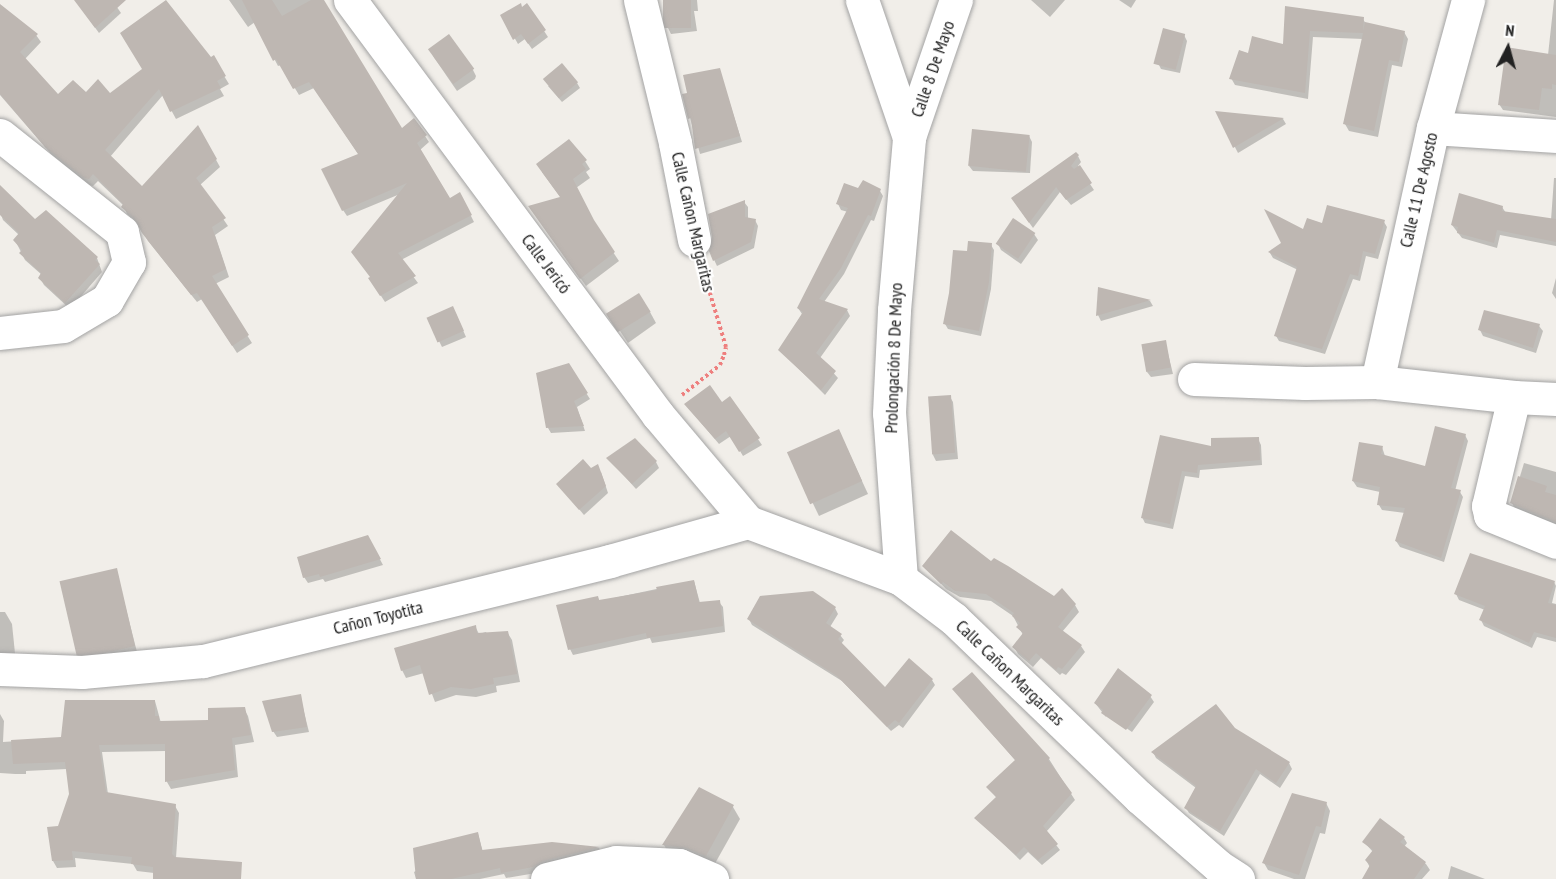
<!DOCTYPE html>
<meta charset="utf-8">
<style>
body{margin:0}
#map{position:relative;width:1556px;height:879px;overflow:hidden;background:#f1eee9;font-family:"PT Sans Narrow",sans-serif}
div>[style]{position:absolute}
.shadow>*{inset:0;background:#0003}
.building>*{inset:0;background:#beb7b2;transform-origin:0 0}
.path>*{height:4px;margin-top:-2px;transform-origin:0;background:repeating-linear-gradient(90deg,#ee7f7e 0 3px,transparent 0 6px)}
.roads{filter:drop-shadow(0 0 2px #a3a3a3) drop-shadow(0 0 2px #a3a3a3)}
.minor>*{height:33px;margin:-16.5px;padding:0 16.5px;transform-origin:16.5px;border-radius:16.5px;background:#fff}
span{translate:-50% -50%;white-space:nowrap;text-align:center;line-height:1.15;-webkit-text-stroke:4.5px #fff;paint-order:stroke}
.street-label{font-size:18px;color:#222}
.north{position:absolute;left:1478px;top:18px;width:60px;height:60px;-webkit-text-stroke:4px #fff;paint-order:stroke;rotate:6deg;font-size:16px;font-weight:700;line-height:24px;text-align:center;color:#222}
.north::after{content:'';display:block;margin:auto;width:21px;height:27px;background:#222;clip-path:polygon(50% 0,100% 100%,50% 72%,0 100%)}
</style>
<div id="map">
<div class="shadow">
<div style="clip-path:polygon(75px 0,112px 0,121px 13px,99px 33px)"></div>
<div style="clip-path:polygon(229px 0,322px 0,401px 130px,425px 136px,429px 142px,420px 150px,449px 201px,460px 194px,474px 222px,401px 260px,418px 283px,385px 302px,370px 279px,400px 194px,347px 216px,343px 210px,359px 155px,314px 88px,299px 95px,281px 65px,278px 66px,255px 22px,248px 27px)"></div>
<div style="clip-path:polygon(665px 0,697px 0,698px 11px,694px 11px,697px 31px,671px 34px,668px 28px)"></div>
<div style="clip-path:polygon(1031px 0,1065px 0,1050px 17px)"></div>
<div style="clip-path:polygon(1119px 0,1136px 0,1131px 8px)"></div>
<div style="clip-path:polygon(1554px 0,1556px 0,1556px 117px,1503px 110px,1499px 104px,1548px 55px)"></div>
<div style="clip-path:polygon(527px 5px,548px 37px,532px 49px,525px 39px,518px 44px,502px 16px)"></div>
<div style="clip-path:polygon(1287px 8px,1363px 19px,1366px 24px,1404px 32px,1408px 39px,1402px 67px,1392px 65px,1378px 137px,1349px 131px,1345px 124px,1363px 39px,1313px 37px,1308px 99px,1235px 85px,1231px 78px,1249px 55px,1285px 46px)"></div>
<div style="clip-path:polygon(0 12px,36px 35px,41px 42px,25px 59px,58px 97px,109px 95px,213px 58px,229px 84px,220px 89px,224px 96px,176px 119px,163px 95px,110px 157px,142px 188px,198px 127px,220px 167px,200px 185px,228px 226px,215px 235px,229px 277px,215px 284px,252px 343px,237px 353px,202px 299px,197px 302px,148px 241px,139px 224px,127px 214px,124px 206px,98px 181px,93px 186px,89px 185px,51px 154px,0 95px)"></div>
<div style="clip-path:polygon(1184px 35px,1187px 41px,1180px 73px,1161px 69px,1158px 63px)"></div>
<div style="clip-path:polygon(433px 56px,473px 70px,476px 76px,475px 79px,457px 91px)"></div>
<div style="clip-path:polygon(719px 69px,742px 142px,700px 154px,690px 118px,688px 94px)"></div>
<div style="clip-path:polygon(577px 83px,580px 88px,562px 102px,548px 86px)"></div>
<div style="clip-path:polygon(1217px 112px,1283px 119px,1286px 124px,1238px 153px)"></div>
<div style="clip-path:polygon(1029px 136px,1032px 142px,1030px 173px,973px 171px,969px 166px)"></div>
<div style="clip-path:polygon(1078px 156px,1081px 162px,1078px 166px,1094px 190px,1071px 205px,1060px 192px,1033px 228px,1016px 204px)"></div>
<div style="clip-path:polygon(585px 161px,590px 169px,586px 172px,590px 178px,576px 188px,595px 225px,619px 261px,586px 286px,535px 214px,561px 198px,542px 172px)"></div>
<div style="clip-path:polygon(1554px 178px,1556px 178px,1556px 246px,1500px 235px,1497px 248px,1462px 238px,1452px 225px,1502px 207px,1506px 213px,1551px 220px)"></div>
<div style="clip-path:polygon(859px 190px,880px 191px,883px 196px,874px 221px,871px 220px,844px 274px,824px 302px,847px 310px,850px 316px,820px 358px,838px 378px,825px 395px,780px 350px,802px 314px,798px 308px,848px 212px,841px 210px,838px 204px)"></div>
<div style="clip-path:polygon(744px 202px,748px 207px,748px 219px,755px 220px,758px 226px,754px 248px,717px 266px,710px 251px)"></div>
<div style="clip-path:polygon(0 212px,35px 221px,97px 258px,102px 272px,70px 309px,44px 285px,40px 278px,42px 275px,25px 260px,15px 240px,19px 235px,3px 220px)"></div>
<div style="clip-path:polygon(1384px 222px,1387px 227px,1378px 259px,1366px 256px,1360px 281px,1353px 279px,1325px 354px,1279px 341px,1276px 336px,1298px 270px,1273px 258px,1270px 253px,1304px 231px,1323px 225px)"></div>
<div style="clip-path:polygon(1034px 234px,1038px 240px,1021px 264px,1001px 250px,998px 244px)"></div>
<div style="clip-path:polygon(991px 245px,994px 250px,991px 289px,981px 336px,948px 329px,945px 324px,968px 252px)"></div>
<div style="clip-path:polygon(1556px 278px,1556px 299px,1552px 293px)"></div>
<div style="clip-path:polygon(1099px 289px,1150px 301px,1153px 306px,1101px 321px,1098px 315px)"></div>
<div style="clip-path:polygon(650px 312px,656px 323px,628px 343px,610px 316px)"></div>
<div style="clip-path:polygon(456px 314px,466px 337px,442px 347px,439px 341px)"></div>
<div style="clip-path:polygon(1539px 326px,1543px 331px,1536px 353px,1483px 336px,1480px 330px)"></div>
<div style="clip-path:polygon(1165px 341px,1173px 374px,1151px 377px,1147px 372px)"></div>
<div style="clip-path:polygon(568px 365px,590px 399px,577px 407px,585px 431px,551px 433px,548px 428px)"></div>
<div style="clip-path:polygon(950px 397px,953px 402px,958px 459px,936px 461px,933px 455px)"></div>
<div style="clip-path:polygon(730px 398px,762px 445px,743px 456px,731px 436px,719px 444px,685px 404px,722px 404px)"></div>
<div style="clip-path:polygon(1465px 435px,1468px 441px,1455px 491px,1460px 492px,1463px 497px,1444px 562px,1400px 547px,1396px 541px,1405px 513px,1382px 510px,1379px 505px,1380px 492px,1357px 487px,1353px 481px,1382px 447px,1385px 456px,1426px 468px)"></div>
<div style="clip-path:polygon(1161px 437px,1213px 447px,1258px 439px,1261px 445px,1262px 465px,1200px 470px,1199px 478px,1185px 476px,1173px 529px,1145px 523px,1142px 517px)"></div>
<div style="clip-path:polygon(845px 444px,868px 494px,819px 516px,789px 454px)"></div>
<div style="clip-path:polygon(608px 458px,656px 462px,659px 468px,636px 489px)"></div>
<div style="clip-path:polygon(1524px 463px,1556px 472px,1556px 525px,1515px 509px,1512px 503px)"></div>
<div style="clip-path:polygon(591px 470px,601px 472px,608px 493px,584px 515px,558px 484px)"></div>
<div style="clip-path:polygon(368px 537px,383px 565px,325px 582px,323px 579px,308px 583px,304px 577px)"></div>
<div style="clip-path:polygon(992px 564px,1054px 598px,1075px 605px,1079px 612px,1062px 632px,1081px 646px,1085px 652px,1066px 675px,1062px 673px,1060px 675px,1041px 658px,1033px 667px,1018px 654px,1014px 647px,1023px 635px,1013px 616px,991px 601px,960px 597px,946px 589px,924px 566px)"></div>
<div style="clip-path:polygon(116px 570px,137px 652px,81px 658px,77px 652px)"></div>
<div style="clip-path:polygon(694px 581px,700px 603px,719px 602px,723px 607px,725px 632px,652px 643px,650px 638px,573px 655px,570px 649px,598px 598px,600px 601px)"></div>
<div style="clip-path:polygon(1554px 582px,1556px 586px,1552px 603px,1556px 604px,1556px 642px,1537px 637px,1532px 648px,1484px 626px,1481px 620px,1485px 610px,1459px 600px,1456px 594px)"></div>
<div style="clip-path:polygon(835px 608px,838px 614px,830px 627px,840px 635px,844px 640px,841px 644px,885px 689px,932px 680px,935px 685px,903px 728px,899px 725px,891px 731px,842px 681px,752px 625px,749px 619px)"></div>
<div style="clip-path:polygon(0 612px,5px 612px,12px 624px,16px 663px,0 663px)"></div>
<div style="clip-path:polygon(475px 626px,479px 634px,486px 632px,488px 636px,507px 632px,512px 640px,520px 682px,496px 686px,497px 692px,476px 697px,456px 695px,435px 702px,424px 673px,406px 678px,402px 670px)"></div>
<div style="clip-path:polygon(958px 695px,1049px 759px,1075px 800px,1046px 832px,1060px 850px,1042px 865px,1028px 852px,1020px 860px,976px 818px,997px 798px,988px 787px,1016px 761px)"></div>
<div style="clip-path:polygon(300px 696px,309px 732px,277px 737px,273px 731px)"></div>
<div style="clip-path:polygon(1150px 696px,1154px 702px,1132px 732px,1106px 714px,1106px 717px,1095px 703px)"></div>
<div style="clip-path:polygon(155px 701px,161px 723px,210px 721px,244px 709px,248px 716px,254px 742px,235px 745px,238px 777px,171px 789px,167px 782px,167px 751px,102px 752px,108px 794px,175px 806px,179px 813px,176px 858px,212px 879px,154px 879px,154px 873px,137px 871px,133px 864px,75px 858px,76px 867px,57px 868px,53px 861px,59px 827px,71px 794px,67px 769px,26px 771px,26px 774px,15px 774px,0 773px,0 714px,4px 721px,3px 742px,62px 738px)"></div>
<div style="clip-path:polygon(1234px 729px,1289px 763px,1292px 769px,1280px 788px,1260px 774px,1224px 836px,1189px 813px,1186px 808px,1196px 788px,1156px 758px,1153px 752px)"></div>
<div style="clip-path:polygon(699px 789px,733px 807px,740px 819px,713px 867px,671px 857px,664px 845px)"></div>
<div style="clip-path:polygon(1326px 803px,1330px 811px,1325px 834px,1320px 833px,1305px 879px,1294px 879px,1268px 870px,1264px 863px)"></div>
<div style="clip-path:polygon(478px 834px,483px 852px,552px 843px,599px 848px,602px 853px,536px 873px,506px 878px,504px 874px,480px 879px,416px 879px,414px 872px)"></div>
<div style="clip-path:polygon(1404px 838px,1407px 843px,1404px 847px,1426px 864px,1430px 870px,1422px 879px,1376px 879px,1366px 860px,1373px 852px,1364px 842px)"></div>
<div style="clip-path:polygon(1451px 866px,1485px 879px,1448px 879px)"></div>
</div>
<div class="building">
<div style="clip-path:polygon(74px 0,126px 0,95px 28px)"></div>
<div style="clip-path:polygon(166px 0,211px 57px,214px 55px,226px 76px,217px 81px,221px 88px,170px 112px,159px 89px,105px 150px,142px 186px,198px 125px,217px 159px,196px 178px,226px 218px,212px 227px,226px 269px,212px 276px,249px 335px,232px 346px,197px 293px,191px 295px,142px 233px,134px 218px,121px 207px,123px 204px,93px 174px,89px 179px,84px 178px,45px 147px,0 94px,0 4px,38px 34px,20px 52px,58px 94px,73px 80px,86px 92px,98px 79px,110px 93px,142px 69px,120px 33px)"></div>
<div style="clip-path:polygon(242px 0,272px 0,282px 16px,311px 0,324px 0,402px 128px,414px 118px,427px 135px,417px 143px,450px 198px,460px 192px,472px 215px,398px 253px,416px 276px,380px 296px,368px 278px,370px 277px,351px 252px,407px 183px,342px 211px,321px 169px,358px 154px,309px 82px,293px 89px,276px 59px,273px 61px)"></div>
<div style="left:663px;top:0;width:28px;height:28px"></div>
<div style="clip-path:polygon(521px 3px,522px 7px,527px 3px,546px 30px,528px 44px,521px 34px,513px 40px,500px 15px)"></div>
<div style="clip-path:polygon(1285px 6px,1364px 17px,1363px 31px,1365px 22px,1405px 31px,1399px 62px,1389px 60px,1374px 131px,1343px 124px,1363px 33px,1310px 31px,1305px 93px,1229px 79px,1239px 50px,1248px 53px,1252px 36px,1283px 44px)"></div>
<div style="left:1163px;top:28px;width:23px;height:37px;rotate:15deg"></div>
<div style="left:449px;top:34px;width:43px;height:26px;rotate:54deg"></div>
<div style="clip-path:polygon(1506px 47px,1556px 55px,1556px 85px,1552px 84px,1552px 89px,1542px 88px,1539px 110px,1498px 105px)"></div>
<div style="left:562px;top:63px;width:25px;height:25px;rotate:50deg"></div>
<div style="clip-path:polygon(720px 68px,740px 136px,695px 149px,691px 118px,688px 119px,682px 94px,687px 93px,683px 75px)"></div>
<div style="clip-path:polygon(1215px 111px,1284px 118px,1233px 148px)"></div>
<div style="left:972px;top:129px;width:58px;height:37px;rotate:6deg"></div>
<div style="clip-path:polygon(569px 139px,587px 160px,582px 164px,586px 169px,573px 179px,594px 220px,615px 252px,580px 279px,528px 206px,560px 197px,536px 164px)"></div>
<div style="clip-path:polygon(1076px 152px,1079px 155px,1071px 166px,1074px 169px,1080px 165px,1092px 183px,1066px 200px,1056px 187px,1029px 223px,1011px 198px)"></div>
<div style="clip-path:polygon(863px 180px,881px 189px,871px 216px,868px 215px,841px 268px,819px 299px,848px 309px,816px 353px,836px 371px,821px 390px,778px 350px,803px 312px,797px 308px,848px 208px,836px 204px,844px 183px,858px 188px)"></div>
<div style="clip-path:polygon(0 185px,35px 219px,46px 210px,98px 257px,95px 260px,100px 264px,65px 303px,38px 278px,41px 273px,19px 253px,22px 250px,13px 240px,19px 233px,0 215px)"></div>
<div style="clip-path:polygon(1459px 193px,1503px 206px,1502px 211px,1556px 219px,1556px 242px,1497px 230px,1494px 243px,1457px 233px,1458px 227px,1451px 225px)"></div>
<div style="clip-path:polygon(745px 200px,745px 217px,756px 219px,751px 242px,713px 261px,709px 251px,712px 237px,708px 214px)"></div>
<div style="clip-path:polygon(1327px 205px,1385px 220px,1375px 254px,1363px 251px,1358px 276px,1350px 274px,1322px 349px,1274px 336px,1297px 267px,1268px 252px,1281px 243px,1264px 209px,1303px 229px,1307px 218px,1322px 223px)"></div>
<div style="left:1013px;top:218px;width:27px;height:31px;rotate:34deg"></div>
<div style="clip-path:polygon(968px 241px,992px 243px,989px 282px,979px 331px,943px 324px,949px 293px,953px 250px,967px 251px)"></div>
<div style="clip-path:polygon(1098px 287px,1151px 300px,1096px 316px)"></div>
<div style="left:639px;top:293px;width:22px;height:39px;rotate:58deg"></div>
<div style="left:453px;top:306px;width:27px;height:29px;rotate:66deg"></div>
<div style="clip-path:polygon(1484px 310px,1540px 324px,1533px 348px,1478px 330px)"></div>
<div style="left:1166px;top:340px;width:28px;height:25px;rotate:80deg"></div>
<div style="clip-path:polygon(569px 363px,588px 393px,574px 401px,584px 426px,546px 428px,536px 373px)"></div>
<div style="clip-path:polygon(710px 385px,722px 402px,730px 396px,760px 438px,739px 452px,726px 431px,715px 439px,684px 404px)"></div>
<div style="left:951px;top:395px;width:58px;height:23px;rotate:86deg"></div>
<div style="clip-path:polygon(1435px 426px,1466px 434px,1451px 488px,1461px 490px,1441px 558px,1395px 541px,1405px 508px,1377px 505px,1380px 487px,1352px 481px,1359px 442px,1383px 446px,1381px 454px,1425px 466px)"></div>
<div style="left:839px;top:429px;width:57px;height:57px;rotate:66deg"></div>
<div style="clip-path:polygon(1160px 435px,1211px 446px,1211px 438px,1259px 437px,1260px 460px,1198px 465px,1197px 473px,1182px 471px,1170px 524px,1141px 518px)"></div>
<div style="clip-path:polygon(635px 438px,657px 461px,632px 484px,606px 458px)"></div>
<div style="clip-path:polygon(583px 459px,591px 468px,598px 464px,606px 486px,579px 510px,556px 484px)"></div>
<div style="clip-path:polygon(1518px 476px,1547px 486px,1545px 492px,1556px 495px,1556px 522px,1510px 503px)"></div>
<div style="clip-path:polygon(951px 530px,991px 561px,994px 558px,1008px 566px,1054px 596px,1062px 588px,1076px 604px,1058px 627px,1082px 645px,1062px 669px,1058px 667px,1056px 670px,1036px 653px,1029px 661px,1012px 647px,1023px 633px,1016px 627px,1020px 623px,1012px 616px,1014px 613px,986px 594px,955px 591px,943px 582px,941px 584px,922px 566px)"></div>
<div style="clip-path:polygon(368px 535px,381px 559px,320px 577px,319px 574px,303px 578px,297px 557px)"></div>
<div style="clip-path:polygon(1470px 553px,1555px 581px,1548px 603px,1556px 605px,1556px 638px,1534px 632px,1529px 643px,1479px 620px,1485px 606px,1454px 594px)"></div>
<div style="left:117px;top:568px;width:80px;height:59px;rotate:77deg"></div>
<div style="clip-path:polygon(694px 580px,699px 602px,720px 600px,723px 626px,647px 638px,646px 633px,568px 650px,556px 605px,598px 596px,599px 600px,657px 590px,656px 587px)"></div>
<div style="clip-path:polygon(813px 591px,836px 607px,826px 623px,842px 634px,838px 639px,885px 687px,909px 658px,933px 679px,899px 723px,895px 720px,887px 727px,837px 676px,747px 619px,760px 596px)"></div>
<div style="clip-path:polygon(476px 625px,477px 633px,508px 631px,517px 674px,493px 678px,494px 684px,471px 689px,451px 687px,429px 695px,420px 665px,401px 671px,394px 648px)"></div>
<div style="clip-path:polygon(1118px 668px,1152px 695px,1126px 730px,1101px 713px,1103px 710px,1094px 703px)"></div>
<div style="clip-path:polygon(972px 672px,1050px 758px,1048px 760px,1072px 793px,1043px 826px,1058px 844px,1038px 860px,1024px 847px,1016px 855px,974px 818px,996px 797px,986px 787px,1015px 760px,952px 689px)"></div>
<div style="clip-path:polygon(301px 694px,307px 727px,272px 732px,262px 701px)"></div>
<div style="clip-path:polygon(65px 700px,155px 700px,155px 716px,159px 716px,159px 721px,208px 720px,208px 708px,245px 707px,251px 735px,232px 738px,235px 770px,165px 782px,165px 744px,99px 745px,106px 792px,176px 804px,172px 854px,175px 857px,242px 862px,241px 879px,153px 879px,153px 867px,131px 864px,132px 857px,72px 851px,73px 860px,52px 861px,47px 827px,58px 826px,69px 794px,65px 762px,13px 764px,11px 740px,61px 737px)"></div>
<div style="clip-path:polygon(1216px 704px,1235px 728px,1290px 762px,1276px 783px,1256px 769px,1220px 831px,1184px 808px,1196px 786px,1151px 752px)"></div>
<div style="clip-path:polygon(699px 787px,734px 805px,706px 856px,686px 848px,662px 845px)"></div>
<div style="clip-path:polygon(1292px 793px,1327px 802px,1321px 827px,1316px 826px,1299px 875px,1262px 863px)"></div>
<div style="clip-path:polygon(1380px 818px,1405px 837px,1400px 842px,1426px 862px,1414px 879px,1362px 879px,1370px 865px,1365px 860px,1373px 850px,1362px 842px)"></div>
<div style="clip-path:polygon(478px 832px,482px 850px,552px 842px,600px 847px,543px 861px,533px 867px,501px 873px,500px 868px,451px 879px,416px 879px,413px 848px)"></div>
</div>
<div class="path">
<div style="left:682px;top:395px;width:48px;rotate:-38.3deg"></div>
<div style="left:720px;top:365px;width:11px;rotate:-68deg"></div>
<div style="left:724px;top:355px;width:8px;rotate:-76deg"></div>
<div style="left:726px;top:347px;width:80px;rotate:-106.6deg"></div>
</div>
<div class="roads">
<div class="minor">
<div style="left:350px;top:0;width:517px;rotate:53.42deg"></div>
<div style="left:658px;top:415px;width:140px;rotate:49.9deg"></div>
<div style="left:748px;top:522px;width:163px;rotate:20.4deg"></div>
<div style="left:901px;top:579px;width:66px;rotate:37deg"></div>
<div style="left:954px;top:619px;width:257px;rotate:43.9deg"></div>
<div style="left:1139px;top:797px;width:105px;rotate:41.1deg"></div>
<div style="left:1218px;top:866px;width:24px;rotate:33deg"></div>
<div style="left:640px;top:0;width:147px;rotate:76.2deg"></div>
<div style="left:675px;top:143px;width:99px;rotate:78.9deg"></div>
<div style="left:862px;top:0;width:145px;rotate:71.1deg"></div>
<div style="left:1433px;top:128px;width:123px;rotate:3.7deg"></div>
<div style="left:0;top:135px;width:156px;rotate:38.5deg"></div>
<div style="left:122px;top:232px;width:31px;rotate:77deg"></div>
<div style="left:129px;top:262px;width:44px;rotate:120.1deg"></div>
<div style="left:107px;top:300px;width:51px;rotate:149.4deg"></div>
<div style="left:63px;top:326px;width:63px;rotate:173.7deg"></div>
<div style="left:1194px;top:379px;width:111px;rotate:2.1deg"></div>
<div style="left:1305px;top:383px;width:72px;rotate:-0.8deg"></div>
<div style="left:1377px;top:382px;width:138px;rotate:6.2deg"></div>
<div style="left:1514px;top:397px;width:42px;rotate:2.7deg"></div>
<div style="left:1377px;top:382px;width:260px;rotate:-77.6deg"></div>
<div style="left:1433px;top:128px;width:133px;rotate:-74.7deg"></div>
<div style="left:1514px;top:397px;width:112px;rotate:103.4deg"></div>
<div style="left:1488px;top:506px;width:9px;rotate:77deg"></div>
<div style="left:1490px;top:515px;width:71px;rotate:22.2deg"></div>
<div style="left:901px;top:579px;width:166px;rotate:-94.1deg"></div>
<div style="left:889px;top:413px;width:103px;rotate:-87.2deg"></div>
<div style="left:894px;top:310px;width:174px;rotate:-85deg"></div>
<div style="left:909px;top:137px;width:145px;rotate:-71.1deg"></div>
<div style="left:0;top:669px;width:82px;rotate:2.1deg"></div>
<div style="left:82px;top:672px;width:121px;rotate:-5.2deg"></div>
<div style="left:203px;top:661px;width:419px;rotate:-13.8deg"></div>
<div style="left:610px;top:561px;width:143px;rotate:-15.8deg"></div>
<div style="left:547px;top:879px;width:71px;rotate:-13.8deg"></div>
<div style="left:616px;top:862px;width:63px;rotate:2.7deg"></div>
<div style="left:679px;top:865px;width:36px;rotate:23deg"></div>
</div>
</div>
<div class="street-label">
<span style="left:933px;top:69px;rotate:-71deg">Calle 8 De Mayo</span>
<span style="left:1419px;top:190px;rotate:-77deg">Calle 11 De Agosto</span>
<span style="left:693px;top:222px;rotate:77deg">Calle Cañon Margaritas</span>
<span style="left:546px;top:264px;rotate:53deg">Calle Jericó</span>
<span style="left:894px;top:358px;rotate:-88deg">Prolongación 8 De Mayo</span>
<span style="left:378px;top:618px;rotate:-14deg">Cañon Toyotita</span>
<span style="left:1010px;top:673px;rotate:44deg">Calle Cañon Margaritas</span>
</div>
<div class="north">N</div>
</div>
